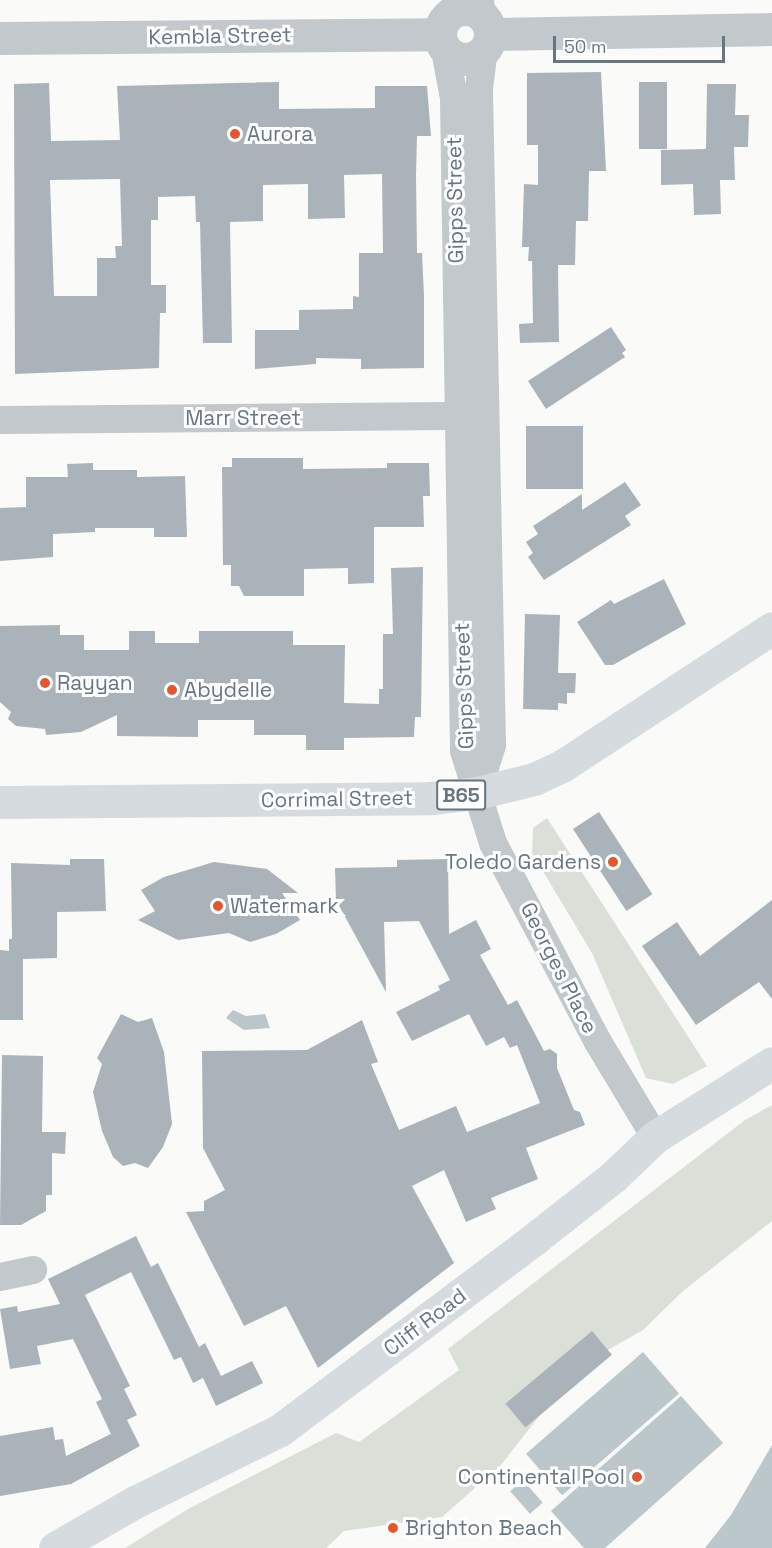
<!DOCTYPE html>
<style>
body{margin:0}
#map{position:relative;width:772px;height:1548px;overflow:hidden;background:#fafaf8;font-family:"Space Grotesk",sans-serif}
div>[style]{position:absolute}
.green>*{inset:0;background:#dadfd7}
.water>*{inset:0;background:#bbc7cb;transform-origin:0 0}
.building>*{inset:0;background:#aab3b9;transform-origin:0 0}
.minor>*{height:28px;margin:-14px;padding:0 14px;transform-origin:14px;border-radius:14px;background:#c3c8cc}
.tertiary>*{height:33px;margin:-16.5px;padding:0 16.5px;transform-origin:16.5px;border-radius:16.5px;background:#c3c8cc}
.tertiary>.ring{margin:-16.5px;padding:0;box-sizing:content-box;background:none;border:33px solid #c3c8cc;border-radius:50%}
.secondary>*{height:33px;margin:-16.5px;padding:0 16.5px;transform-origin:16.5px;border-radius:16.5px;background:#d6dbdf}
.primary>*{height:33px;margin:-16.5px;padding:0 16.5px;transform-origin:16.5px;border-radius:16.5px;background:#d6dbdf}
.dots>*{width:16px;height:16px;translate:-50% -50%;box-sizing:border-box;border:3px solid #fff;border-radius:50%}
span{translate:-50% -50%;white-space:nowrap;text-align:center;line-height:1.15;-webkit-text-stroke:6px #fff;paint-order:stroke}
.shield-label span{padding:2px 4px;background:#fff;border:2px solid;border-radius:4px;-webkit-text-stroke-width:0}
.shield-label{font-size:20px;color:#657683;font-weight:700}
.street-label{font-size:21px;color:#657683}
.poi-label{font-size:21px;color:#657683}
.left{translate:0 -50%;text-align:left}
.right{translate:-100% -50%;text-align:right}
.scale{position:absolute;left:553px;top:36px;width:172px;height:27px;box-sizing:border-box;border:3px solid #657683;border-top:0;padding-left:8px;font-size:18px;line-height:21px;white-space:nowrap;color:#657683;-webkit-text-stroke:4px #fff;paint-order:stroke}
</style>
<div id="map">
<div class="green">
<div style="clip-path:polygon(547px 818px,707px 1066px,673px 1084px,646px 1078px,592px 953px,532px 853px,533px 828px)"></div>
<div style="clip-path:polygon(772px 1105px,772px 1221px,683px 1291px,643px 1330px,592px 1359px,547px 1406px,501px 1465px,442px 1517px,344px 1531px,326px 1548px,125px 1548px,188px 1509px,336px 1433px,359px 1442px,459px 1370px,448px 1349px,745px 1120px)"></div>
</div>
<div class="water">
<div style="clip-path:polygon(233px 1010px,246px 1016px,265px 1014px,270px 1028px,244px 1030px,226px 1018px)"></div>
<div style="left:643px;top:1352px;width:55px;height:155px;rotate:49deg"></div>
<div style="clip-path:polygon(681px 1396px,723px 1443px,605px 1548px,584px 1548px,551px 1511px)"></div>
<div style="clip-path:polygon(772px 1445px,772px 1548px,705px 1548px,731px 1515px)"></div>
<div style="left:523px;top:1480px;width:30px;height:17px;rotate:49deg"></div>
</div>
<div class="building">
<div style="clip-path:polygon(601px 72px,606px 171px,589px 171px,588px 221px,576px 221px,575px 265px,558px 265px,559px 342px,520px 343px,519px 324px,533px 323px,532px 261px,528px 261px,529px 247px,522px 247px,524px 184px,538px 185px,538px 145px,527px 145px,527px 73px)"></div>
<div style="clip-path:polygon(evenodd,279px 82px,279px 109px,375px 108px,375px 86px,427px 86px,431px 136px,417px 136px,416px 175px,417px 253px,422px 253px,424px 296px,424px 368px,361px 369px,361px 359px,316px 358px,316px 364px,255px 369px,255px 330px,299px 330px,299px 310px,353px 309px,353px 296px,359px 297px,359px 253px,383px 253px,382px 174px,344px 175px,345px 218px,308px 219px,308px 184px,263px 185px,263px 221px,230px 222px,232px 343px,203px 343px,200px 222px,196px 222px,195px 196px,158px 197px,158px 220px,151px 220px,151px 285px,166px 285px,166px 313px,160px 313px,159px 368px,15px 374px,14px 84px,49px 83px,51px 141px,120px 140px,117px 86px,279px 82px,120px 179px,122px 246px,115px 246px,116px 258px,97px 258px,97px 296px,54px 296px,50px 180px,120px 179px)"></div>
<div style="left:639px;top:82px;width:28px;height:67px"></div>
<div style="clip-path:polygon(707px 84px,736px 84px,735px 115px,749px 115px,748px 147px,734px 147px,735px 180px,720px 180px,721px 214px,694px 215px,693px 184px,661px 185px,661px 150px,706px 149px)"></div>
<div style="clip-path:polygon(611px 327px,626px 350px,622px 353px,625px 357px,546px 409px,528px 381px)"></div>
<div style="left:526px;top:426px;width:57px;height:63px"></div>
<div style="clip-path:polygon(232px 458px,303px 458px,303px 469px,387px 468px,387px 463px,429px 463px,430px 496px,423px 496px,424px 527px,374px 527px,374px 583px,348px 584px,348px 568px,304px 569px,304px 596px,244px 596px,239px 586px,231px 586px,231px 565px,223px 565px,222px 467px,232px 467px)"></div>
<div style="clip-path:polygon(93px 463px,93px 470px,137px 470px,137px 477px,185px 476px,187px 537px,154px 537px,154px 528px,95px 528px,95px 532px,53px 534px,53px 557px,0 561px,0 508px,26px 507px,26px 477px,68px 477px,67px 464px)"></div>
<div style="clip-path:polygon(625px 482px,641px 505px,625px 516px,631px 525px,544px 580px,528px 557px,533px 553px,526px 542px,538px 534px,533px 526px,582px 494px,582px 510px)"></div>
<div style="clip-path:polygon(423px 567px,421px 717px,415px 717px,414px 737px,344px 738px,344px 750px,306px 750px,306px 735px,254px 735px,254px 720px,198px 720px,198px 737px,117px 736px,117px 715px,81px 732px,46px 735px,45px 729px,16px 726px,8px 719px,11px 712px,0 702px,0 626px,60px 625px,60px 635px,84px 635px,84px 650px,129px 650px,129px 631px,155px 631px,155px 643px,199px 643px,199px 631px,293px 631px,293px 645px,345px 645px,344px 703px,379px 704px,379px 689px,383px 689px,383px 634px,393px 634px,391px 568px)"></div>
<div style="clip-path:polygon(664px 579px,686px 624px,613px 665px,605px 665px,577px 622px,611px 600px,614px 604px)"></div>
<div style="clip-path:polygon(525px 614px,560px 615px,558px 673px,576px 673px,575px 693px,567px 693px,567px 704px,558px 703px,558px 710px,523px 709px)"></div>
<div style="left:599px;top:812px;width:98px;height:31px;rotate:57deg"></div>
<div style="clip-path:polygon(70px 859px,104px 859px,106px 911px,57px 912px,57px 958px,23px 959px,23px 1020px,0 1020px,0 950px,9px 951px,9px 939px,12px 939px,11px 863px,70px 865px)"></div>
<div style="clip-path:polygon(448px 859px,449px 934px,476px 920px,491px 949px,480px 955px,508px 1005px,517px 1000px,544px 1051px,550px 1049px,557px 1054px,557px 1068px,574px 1110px,580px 1112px,585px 1125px,526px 1148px,538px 1179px,491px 1198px,496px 1209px,466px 1222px,444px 1170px,412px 1186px,454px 1263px,318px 1368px,286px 1306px,244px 1326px,186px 1212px,204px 1211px,204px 1201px,225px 1190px,203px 1148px,202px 1051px,307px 1050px,362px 1020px,378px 1062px,371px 1064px,399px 1130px,456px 1106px,467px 1132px,540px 1103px,517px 1045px,510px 1048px,504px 1037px,486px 1046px,469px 1014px,412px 1041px,396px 1012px,440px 990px,438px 986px,450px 980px,419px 921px,384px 922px,386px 992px,336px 900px,335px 868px,397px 867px,397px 860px)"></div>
<div style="clip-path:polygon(214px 862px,267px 869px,298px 893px,282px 893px,300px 920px,276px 934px,250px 942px,229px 933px,178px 940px,138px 920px,155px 911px,141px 890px,164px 877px)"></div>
<div style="clip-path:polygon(772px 900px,772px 999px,759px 982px,696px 1025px,642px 946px,677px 922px,700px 956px)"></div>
<div style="clip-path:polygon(121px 1014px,138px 1022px,152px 1018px,164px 1052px,172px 1124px,163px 1147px,148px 1168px,135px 1163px,123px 1166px,113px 1157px,102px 1131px,93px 1092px,102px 1064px,97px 1058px)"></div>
<div style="clip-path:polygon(2px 1055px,43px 1056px,42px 1132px,66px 1132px,65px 1154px,52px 1153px,52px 1195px,46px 1195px,46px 1211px,21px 1225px,0 1225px)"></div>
<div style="clip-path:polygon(136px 1236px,151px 1267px,158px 1263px,199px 1347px,205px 1343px,221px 1376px,252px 1361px,263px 1383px,216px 1406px,203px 1378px,193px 1383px,181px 1357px,174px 1360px,131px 1272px,85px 1295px,130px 1386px,124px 1389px,137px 1415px,127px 1420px,140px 1446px,71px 1484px,0 1496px,0 1436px,53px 1427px,55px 1440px,63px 1439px,66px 1456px,111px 1434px,96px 1402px,102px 1399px,73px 1339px,37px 1346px,41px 1364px,10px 1369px,0 1309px,17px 1306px,18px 1312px,60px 1304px,48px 1279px)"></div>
<div style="left:592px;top:1331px;width:31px;height:113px;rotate:50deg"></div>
</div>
<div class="minor">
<div style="left:480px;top:0;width:14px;rotate:86deg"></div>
<div style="left:445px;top:50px;width:49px;rotate:79.4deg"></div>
<div style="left:454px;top:98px;width:653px;rotate:89.12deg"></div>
<div style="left:464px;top:751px;width:96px;rotate:72.5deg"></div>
<div style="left:493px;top:843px;width:225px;rotate:62.2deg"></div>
<div style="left:598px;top:1042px;width:111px;rotate:59deg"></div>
<div style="left:0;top:420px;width:476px;rotate:-0.5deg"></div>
<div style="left:477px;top:793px;width:50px;rotate:-72.6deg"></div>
<div style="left:492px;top:745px;width:656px;rotate:-91.14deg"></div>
<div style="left:479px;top:89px;width:38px;rotate:-83deg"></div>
<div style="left:0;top:1277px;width:34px;rotate:-12deg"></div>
</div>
<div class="tertiary">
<div class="ring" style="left:440px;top:9px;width:17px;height:17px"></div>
<div style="left:491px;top:34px;width:281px;rotate:-1deg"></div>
<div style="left:0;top:38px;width:440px;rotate:-0.5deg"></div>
</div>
<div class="secondary">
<div style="left:55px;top:1548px;width:92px;rotate:-29.9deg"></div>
<div style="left:135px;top:1502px;width:162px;rotate:-26.4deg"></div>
<div style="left:280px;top:1430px;width:318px;rotate:-36.9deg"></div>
<div style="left:534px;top:1239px;width:100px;rotate:-38.1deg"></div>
<div style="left:613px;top:1177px;width:58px;rotate:-43.6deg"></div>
<div style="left:655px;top:1137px;width:138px;rotate:-32.3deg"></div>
</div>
<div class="primary">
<div style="left:0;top:802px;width:431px;rotate:-0.5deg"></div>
<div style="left:431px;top:798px;width:46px;rotate:-6.2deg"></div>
<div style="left:477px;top:793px;width:59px;rotate:-13.8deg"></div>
<div style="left:534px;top:779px;width:31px;rotate:-25deg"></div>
<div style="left:562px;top:766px;width:251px;rotate:-33.3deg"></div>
</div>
<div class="dots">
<div style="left:235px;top:134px;background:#e4572e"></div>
<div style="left:45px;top:683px;background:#e4572e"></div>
<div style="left:172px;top:690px;background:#e4572e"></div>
<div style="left:613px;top:862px;background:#e4572e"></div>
<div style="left:218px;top:906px;background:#e4572e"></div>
<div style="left:637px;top:1477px;background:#e4572e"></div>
<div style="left:393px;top:1528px;background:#e4572e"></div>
</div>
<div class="shield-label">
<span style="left:461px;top:795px">B65</span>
</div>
<div class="street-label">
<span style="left:220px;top:36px;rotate:-1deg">Kembla Street</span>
<span style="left:455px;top:200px;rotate:-91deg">Gipps Street</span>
<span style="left:243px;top:418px">Marr Street</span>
<span style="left:464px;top:686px;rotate:-92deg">Gipps Street</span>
<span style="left:337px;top:799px;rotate:-1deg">Corrimal Street</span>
<span style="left:559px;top:968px;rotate:63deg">Georges Place</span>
<span style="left:425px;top:1322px;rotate:-37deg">Cliff Road</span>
</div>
<div class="poi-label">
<span class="left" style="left:247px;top:134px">Aurora</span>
<span class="left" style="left:57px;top:683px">Rayyan</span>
<span class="left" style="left:184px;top:690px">Abydelle</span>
<span class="right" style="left:601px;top:862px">Toledo Gardens</span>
<span class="left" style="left:230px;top:906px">Watermark</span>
<span class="right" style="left:625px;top:1477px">Continental Pool</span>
<span class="left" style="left:405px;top:1528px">Brighton Beach</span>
</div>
<div class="scale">50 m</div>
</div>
